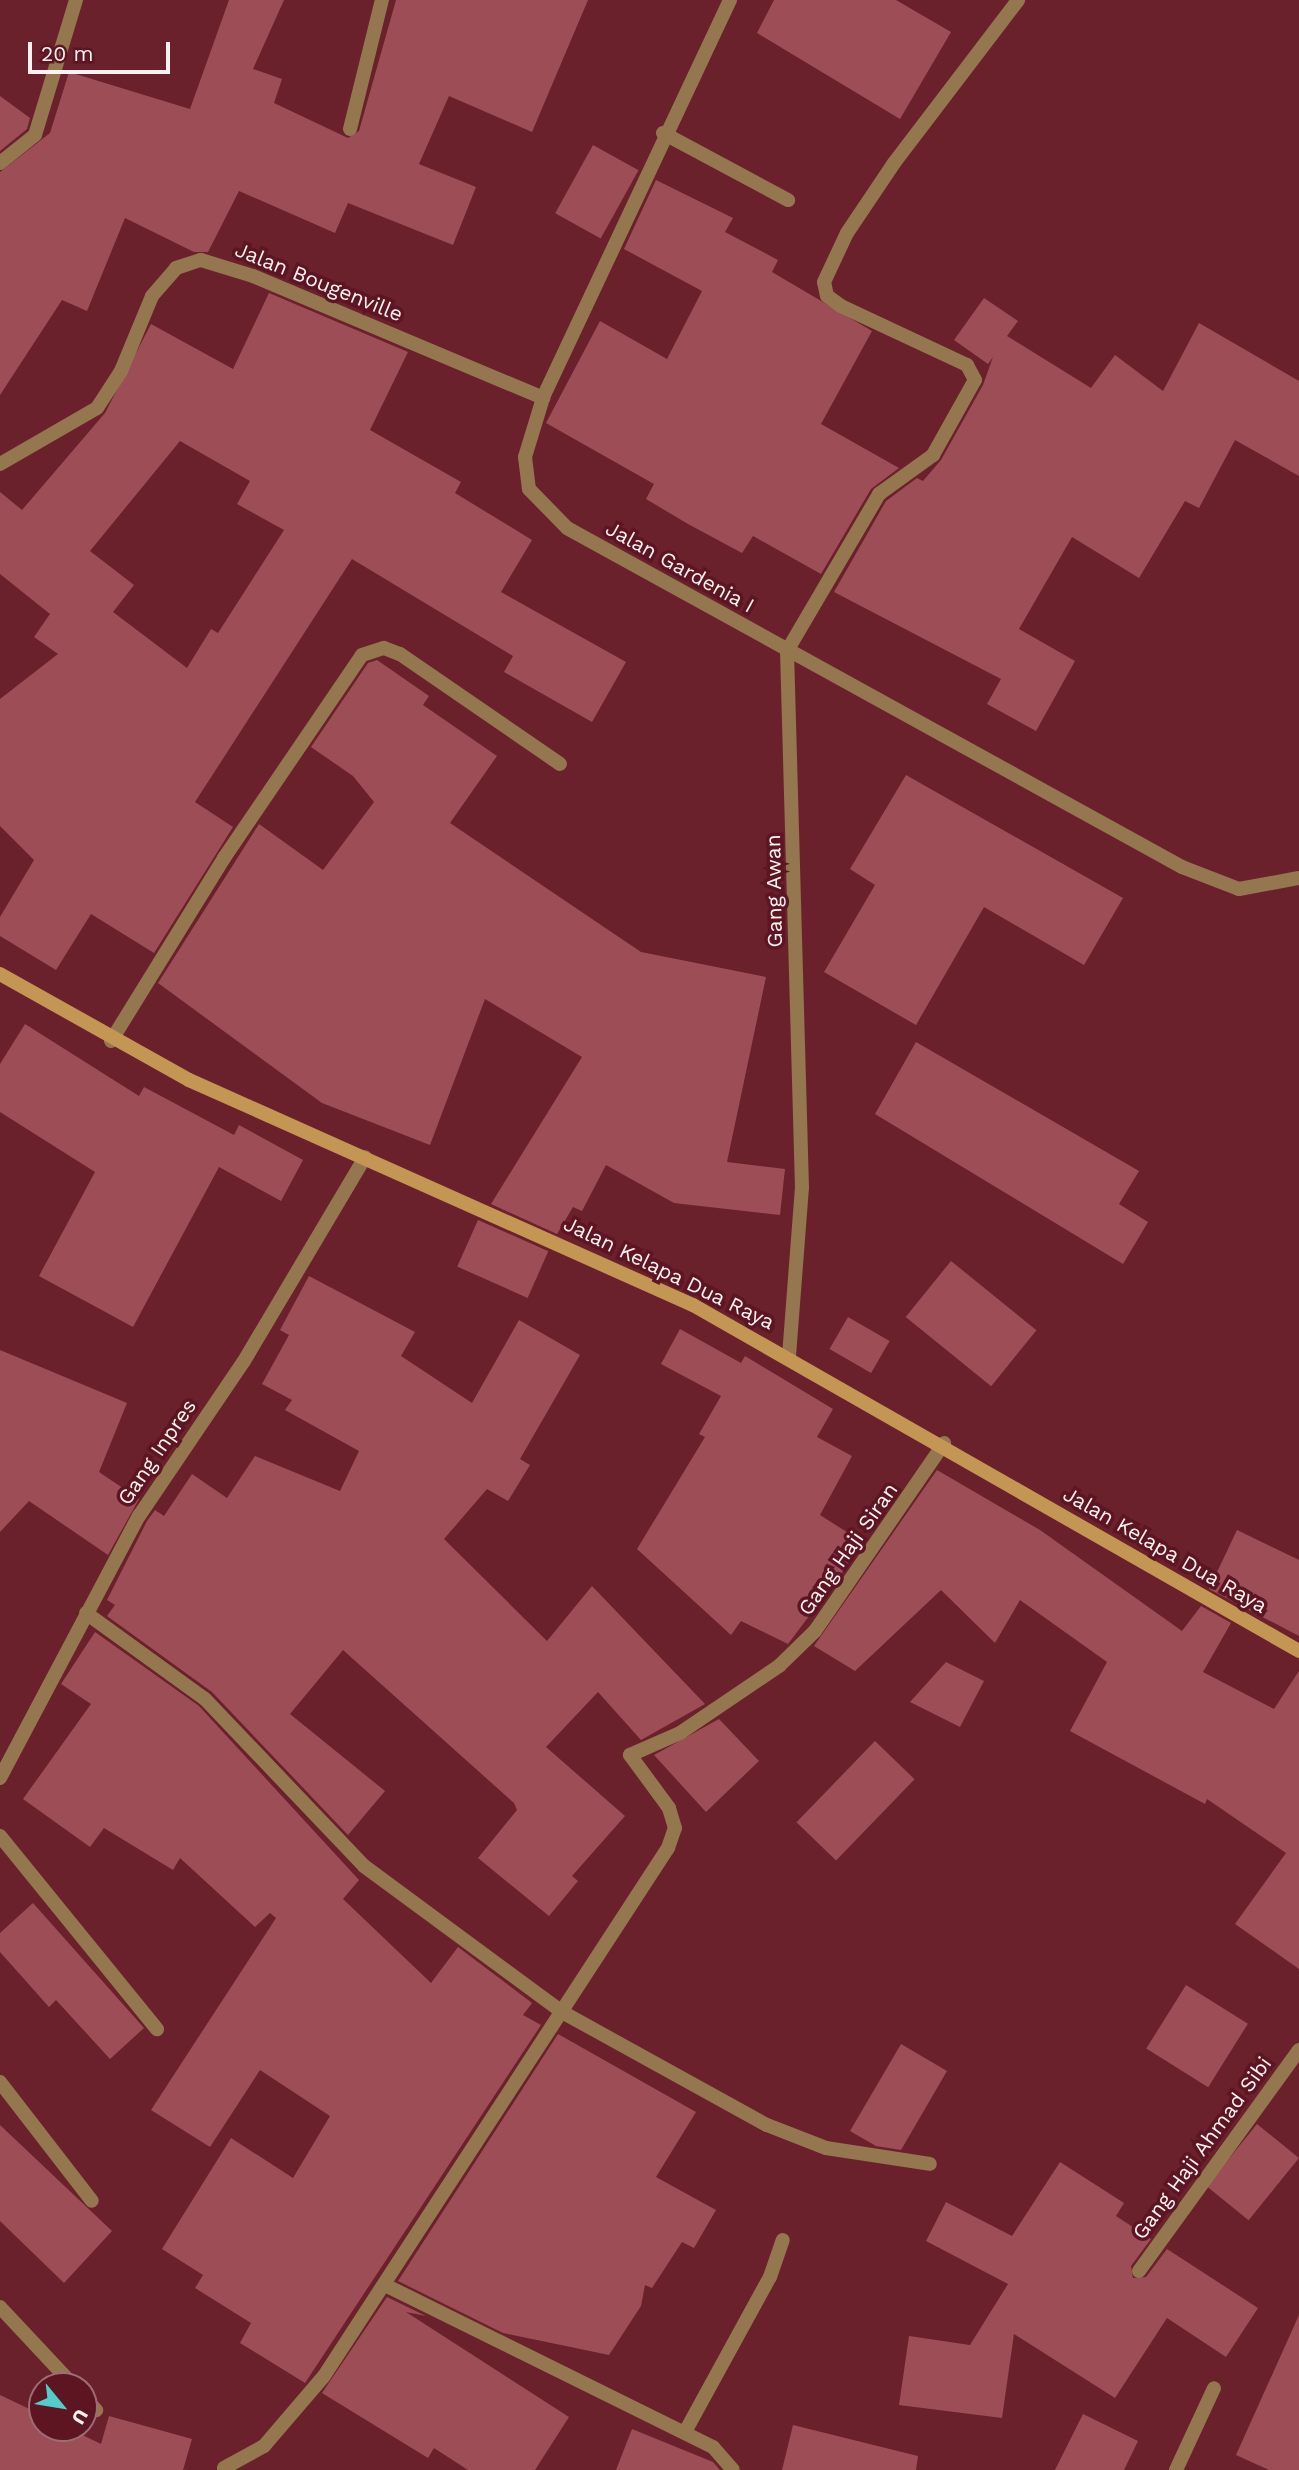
<!DOCTYPE html>
<style>
body{margin:0}
#map{position:relative;width:1299px;height:2470px;overflow:hidden;background:#6b212c;font-family:"Work Sans",sans-serif}
div>[style]{position:absolute}
.building>*{inset:0;background:#9d4d56;transform-origin:0 0}
.street>*{height:14px;margin:-7px;padding:0 7px;transform-origin:7px;border-radius:7px;background:#94774f}
.secondary>*{height:14px;margin:-7px;padding:0 7px;transform-origin:7px;border-radius:7px;background:#c49654}
span{translate:-50% -50%;white-space:nowrap;text-align:center;line-height:1.15;-webkit-text-stroke:7px #5e1522;paint-order:stroke}
.street-label{font-size:21px;color:#fcf2f2}
.north{position:absolute;left:28px;top:2372px;width:70px;height:70px;box-sizing:border-box;background:#5e1522;border:2px solid #9d6d75;border-radius:50%;rotate:120deg;font-size:19px;font-weight:700;line-height:28px;text-align:center;color:#fcf2f2}
.north::after{content:'';display:block;margin:auto;width:24px;height:32px;background:#52cdcc;clip-path:polygon(50% 0,100% 100%,50% 72%,0 100%)}
.scale{position:absolute;left:28px;top:42px;width:142px;height:32px;box-sizing:border-box;border:4px solid #fcf2f2;border-top:0;padding-left:9px;font-size:21px;line-height:24px;white-space:nowrap;color:#fcf2f2;-webkit-text-stroke:5px #5e1522;paint-order:stroke}
</style>
<div id="map">
<div class="building">
<div style="clip-path:polygon(229px 0,284px 0,253px 69px,282px 79px,274px 103px,348px 138px,359px 131px,396px 0,588px 0,532px 132px,449px 96px,419px 164px,476px 187px,453px 245px,348px 203px,335px 233px,239px 191px,208px 252px,194px 252px,125px 218px,87px 311px,62px 300px,0 395px,0 172px,50px 133px,69px 72px,190px 109px)"></div>
<div style="clip-path:polygon(774px 0,896px 0,951px 32px,900px 119px,757px 33px)"></div>
<div style="clip-path:polygon(0 96px,30px 118px,27px 129px,0 151px)"></div>
<div style="left:593px;top:145px;width:52px;height:78px;rotate:29deg"></div>
<div style="clip-path:polygon(656px 180px,733px 218px,725px 232px,778px 260px,772px 272px,872px 331px,821px 424px,899px 468px,871px 489px,821px 574px,753px 536px,742px 553px,688px 524px,646px 499px,654px 484px,546px 423px,600px 321px,667px 359px,702px 291px,624px 249px)"></div>
<div style="clip-path:polygon(evenodd,269px 293px,408px 352px,370px 430px,461px 482px,455px 493px,532px 540px,501px 592px,626px 662px,592px 722px,504px 672px,513px 656px,352px 559px,195px 802px,233px 827px,154px 953px,91px 914px,56px 970px,0 936px,0 917px,34px 860px,0 826px,0 699px,58px 654px,34px 637px,50px 614px,0 574px,0 492px,22px 510px,105px 413px,151px 324px,233px 369px,269px 293px,180px 441px,250px 481px,237px 504px,284px 530px,218px 633px,211px 629px,187px 668px,113px 612px,134px 585px,90px 551px,180px 441px)"></div>
<div style="clip-path:polygon(984px 298px,1018px 321px,1007px 336px,1091px 388px,1115px 355px,1163px 391px,1199px 323px,1299px 381px,1299px 476px,1235px 440px,1199px 508px,1185px 501px,1139px 578px,1072px 537px,1019px 629px,1075px 661px,1036px 731px,987px 704px,1001px 679px,834px 592px,886px 501px,917px 478px,923px 481px,941px 460px,983px 385px,993px 357px,988px 364px,954px 340px)"></div>
<div style="clip-path:polygon(377px 660px,429px 696px,423px 705px,497px 756px,450px 823px,641px 952px,766px 977px,727px 1162px,785px 1169px,780px 1215px,674px 1203px,606px 1165px,582px 1211px,573px 1207px,557px 1234px,491px 1204px,582px 1057px,485px 999px,430px 1145px,322px 1103px,158px 983px,259px 824px,323px 870px,374px 802px,353px 776px,311px 747px,368px 663px)"></div>
<div style="clip-path:polygon(906px 775px,1123px 898px,1084px 965px,984px 907px,916px 1025px,824px 972px,875px 885px,850px 869px)"></div>
<div style="clip-path:polygon(25px 1024px,139px 1096px,144px 1087px,234px 1135px,239px 1125px,303px 1160px,281px 1201px,219px 1167px,133px 1327px,39px 1276px,95px 1172px,0 1112px,0 1064px)"></div>
<div style="clip-path:polygon(916px 1042px,1139px 1171px,1119px 1204px,1148px 1222px,1123px 1264px,875px 1114px)"></div>
<div style="left:478px;top:1220px;width:77px;height:51px;rotate:24deg"></div>
<div style="left:951px;top:1261px;width:110px;height:72px;rotate:39deg"></div>
<div style="clip-path:polygon(309px 1276px,415px 1332px,401px 1356px,472px 1403px,519px 1320px,580px 1355px,520px 1459px,530px 1465px,508px 1501px,487px 1489px,444px 1539px,547px 1641px,592px 1586px,705px 1704px,641px 1740px,598px 1692px,546px 1747px,625px 1816px,572px 1876px,578px 1881px,549px 1916px,478px 1858px,517px 1810px,514px 1803px,343px 1650px,290px 1714px,385px 1791px,348px 1835px,212px 1692px,107px 1616px,115px 1605px,107px 1600px,147px 1521px,155px 1510px,164px 1516px,192px 1474px,227px 1498px,255px 1456px,340px 1491px,359px 1451px,285px 1410px,292px 1400px,262px 1384px,289px 1335px,280px 1330px)"></div>
<div style="left:848px;top:1317px;width:48px;height:37px;rotate:30deg"></div>
<div style="clip-path:polygon(680px 1329px,741px 1363px,745px 1356px,833px 1409px,817px 1437px,852px 1456px,820px 1515px,864px 1543px,788px 1644px,741px 1621px,731px 1635px,637px 1549px,705px 1437px,699px 1434px,721px 1396px,661px 1364px)"></div>
<div style="clip-path:polygon(0 1350px,127px 1403px,99px 1472px,139px 1499px,108px 1555px,29px 1501px,0 1532px)"></div>
<div style="clip-path:polygon(937px 1470px,1040px 1530px,1182px 1631px,1201px 1606px,1231px 1623px,1203px 1672px,1274px 1709px,1299px 1671px,1299px 1969px,1235px 1924px,1286px 1853px,1207px 1799px,1205px 1804px,1070px 1731px,1107px 1662px,1020px 1600px,995px 1643px,941px 1590px,855px 1671px,814px 1646px)"></div>
<div style="clip-path:polygon(1237px 1530px,1299px 1560px,1299px 1636px,1209px 1589px)"></div>
<div style="clip-path:polygon(95px 1632px,199px 1706px,359px 1880px,343px 1899px,431px 1983px,458px 1947px,532px 2003px,523px 2015px,541px 2025px,305px 2383px,240px 2343px,251px 2323px,195px 2288px,203px 2275px,162px 2249px,231px 2138px,293px 2178px,330px 2116px,260px 2070px,210px 2147px,151px 2110px,276px 1918px,270px 1913px,255px 1927px,180px 1858px,173px 1870px,104px 1828px,90px 1847px,23px 1799px,91px 1704px,61px 1684px)"></div>
<div style="clip-path:polygon(946px 1662px,984px 1681px,960px 1727px,910px 1702px)"></div>
<div style="clip-path:polygon(719px 1719px,759px 1761px,706px 1812px,654px 1755px)"></div>
<div style="left:875px;top:1741px;width:55px;height:113px;rotate:44deg"></div>
<div style="clip-path:polygon(33px 1903px,144px 2028px,110px 2059px,56px 2000px,49px 2007px,0 1952px,0 1933px)"></div>
<div style="left:1186px;top:1985px;width:73px;height:75px;rotate:32deg"></div>
<div style="clip-path:polygon(558px 2034px,696px 2112px,656px 2177px,716px 2210px,694px 2248px,682px 2242px,652px 2288px,645px 2285px,641px 2306px,609px 2355px,503px 2333px,398px 2281px)"></div>
<div style="clip-path:polygon(901px 2044px,947px 2071px,901px 2150px,876px 2146px,850px 2131px)"></div>
<div style="left:1257px;top:2124px;width:54px;height:80px;rotate:39deg"></div>
<div style="clip-path:polygon(0 2125px,112px 2231px,64px 2283px,0 2221px)"></div>
<div style="clip-path:polygon(1060px 2162px,1124px 2203px,1116px 2216px,1151px 2239px,1131px 2266px,1133px 2278px,1146px 2277px,1167px 2249px,1258px 2308px,1226px 2357px,1167px 2318px,1115px 2398px,1014px 2334px,1002px 2418px,899px 2405px,909px 2336px,970px 2345px,1008px 2284px,926px 2241px,946px 2202px,1012px 2236px)"></div>
<div style="clip-path:polygon(387px 2297px,426px 2316px,406px 2312px,569px 2417px,535px 2470px,468px 2470px,434px 2448px,428px 2458px,322px 2393px)"></div>
<div style="clip-path:polygon(1299px 2315px,1299px 2470px,1269px 2470px,1236px 2455px)"></div>
<div style="clip-path:polygon(0 2395px,42px 2415px,42px 2428px,68px 2428px,101px 2444px,109px 2416px,192px 2439px,183px 2470px,0 2470px)"></div>
<div style="clip-path:polygon(1083px 2414px,1138px 2441px,1124px 2470px,1055px 2470px)"></div>
<div style="clip-path:polygon(793px 2425px,918px 2456px,916px 2470px,782px 2470px)"></div>
<div style="clip-path:polygon(632px 2429px,713px 2462px,720px 2470px,616px 2470px)"></div>
</div>
<div class="street">
<div style="left:730px;top:0;width:440px;rotate:115.2deg"></div>
<div style="left:543px;top:398px;width:62px;rotate:107deg"></div>
<div style="left:525px;top:457px;width:32px;rotate:83deg"></div>
<div style="left:529px;top:489px;width:54px;rotate:45.7deg"></div>
<div style="left:567px;top:528px;width:702px;rotate:28.86deg"></div>
<div style="left:1182px;top:867px;width:61px;rotate:21.1deg"></div>
<div style="left:1239px;top:889px;width:61px;rotate:-10.4deg"></div>
<div style="left:350px;top:129px;width:133px;rotate:-76.1deg"></div>
<div style="left:663px;top:133px;width:142px;rotate:28.2deg"></div>
<div style="left:0;top:163px;width:45px;rotate:-38.7deg"></div>
<div style="left:35px;top:135px;width:141px;rotate:-73.1deg"></div>
<div style="left:0;top:464px;width:112px;rotate:-30deg"></div>
<div style="left:97px;top:408px;width:44px;rotate:-57deg"></div>
<div style="left:121px;top:371px;width:81px;rotate:-67.5deg"></div>
<div style="left:152px;top:296px;width:37px;rotate:-49deg"></div>
<div style="left:176px;top:268px;width:26px;rotate:-18deg"></div>
<div style="left:201px;top:260px;width:54px;rotate:17.1deg"></div>
<div style="left:253px;top:276px;width:315px;rotate:22.8deg"></div>
<div style="left:111px;top:1041px;width:215px;rotate:-58.3deg"></div>
<div style="left:224px;top:858px;width:245px;rotate:-55.8deg"></div>
<div style="left:362px;top:655px;width:23px;rotate:-18deg"></div>
<div style="left:384px;top:648px;width:17px;rotate:21deg"></div>
<div style="left:400px;top:654px;width:194px;rotate:34.5deg"></div>
<div style="left:789px;top:1356px;width:169px;rotate:-85.6deg"></div>
<div style="left:802px;top:1188px;width:537px;rotate:-91.6deg"></div>
<div style="left:787px;top:651px;width:182px;rotate:-59.6deg"></div>
<div style="left:879px;top:494px;width:67px;rotate:-35.8deg"></div>
<div style="left:933px;top:455px;width:86px;rotate:-60.8deg"></div>
<div style="left:975px;top:380px;width:17px;rotate:-118deg"></div>
<div style="left:967px;top:365px;width:139px;rotate:-154.9deg"></div>
<div style="left:841px;top:306px;width:17px;rotate:-144deg"></div>
<div style="left:827px;top:296px;width:14px;rotate:-102deg"></div>
<div style="left:824px;top:282px;width:54px;rotate:-64.9deg"></div>
<div style="left:847px;top:233px;width:84px;rotate:-56.1deg"></div>
<div style="left:894px;top:163px;width:205px;rotate:-52.7deg"></div>
<div style="left:86px;top:1613px;width:147px;rotate:35.9deg"></div>
<div style="left:205px;top:1699px;width:231px;rotate:46.4deg"></div>
<div style="left:364px;top:1866px;width:246px;rotate:36.4deg"></div>
<div style="left:562px;top:2012px;width:234px;rotate:28.9deg"></div>
<div style="left:767px;top:2125px;width:63px;rotate:21.3deg"></div>
<div style="left:826px;top:2148px;width:105px;rotate:8.7deg"></div>
<div style="left:0;top:1778px;width:297px;rotate:-62.1deg"></div>
<div style="left:139px;top:1516px;width:187px;rotate:-55.9deg"></div>
<div style="left:244px;top:1361px;width:237px;rotate:-59.3deg"></div>
<div style="left:0;top:1836px;width:249px;rotate:50.9deg"></div>
<div style="left:0;top:2082px;width:150px;rotate:52.3deg"></div>
<div style="left:1139px;top:2271px;width:273px;rotate:-54.1deg"></div>
<div style="left:387px;top:2286px;width:364px;rotate:26.3deg"></div>
<div style="left:713px;top:2447px;width:30px;rotate:49deg"></div>
<div style="left:0;top:2307px;width:108px;rotate:46.9deg"></div>
<div style="left:84px;top:2397px;width:18px;rotate:47deg"></div>
<div style="left:685px;top:2432px;width:177px;rotate:-61.3deg"></div>
<div style="left:770px;top:2277px;width:39px;rotate:-71deg"></div>
<div style="left:224px;top:2468px;width:46px;rotate:-28.8deg"></div>
<div style="left:264px;top:2446px;width:92px;rotate:-49.4deg"></div>
<div style="left:324px;top:2376px;width:630px;rotate:-56.92deg"></div>
<div style="left:668px;top:1848px;width:21px;rotate:-71deg"></div>
<div style="left:675px;top:1828px;width:21px;rotate:-107deg"></div>
<div style="left:669px;top:1808px;width:66px;rotate:-126.3deg"></div>
<div style="left:630px;top:1755px;width:55px;rotate:-23.7deg"></div>
<div style="left:680px;top:1733px;width:120px;rotate:-34.1deg"></div>
<div style="left:779px;top:1666px;width:50px;rotate:-44.2deg"></div>
<div style="left:815px;top:1631px;width:228px;rotate:-55.5deg"></div>
<div style="left:1176px;top:2470px;width:90px;rotate:-65.1deg"></div>
</div>
<div class="secondary">
<div style="left:0;top:974px;width:217px;rotate:29.3deg"></div>
<div style="left:189px;top:1080px;width:552px;rotate:24.06deg"></div>
<div style="left:693px;top:1305px;width:698px;rotate:29.72deg"></div>
</div>
<div class="street-label">
<span style="left:319px;top:282px;rotate:22deg">Jalan Bougenville</span>
<span style="left:680px;top:567px;rotate:29deg">Jalan Gardenia I</span>
<span style="left:774px;top:891px;rotate:-91deg">Gang Awan</span>
<span style="left:669px;top:1273px;rotate:26deg">Jalan Kelapa Dua Raya</span>
<span style="left:157px;top:1452px;rotate:-56deg">Gang Inpres</span>
<span style="left:848px;top:1549px;rotate:-55deg">Gang Haji Siran</span>
<span style="left:1165px;top:1550px;rotate:30deg">Jalan Kelapa Dua Raya</span>
<span style="left:1202px;top:2148px;rotate:-54deg">Gang Haji Ahmad Sibi</span>
</div>
<div class="north">U</div>
<div class="scale">20 m</div>
</div>
